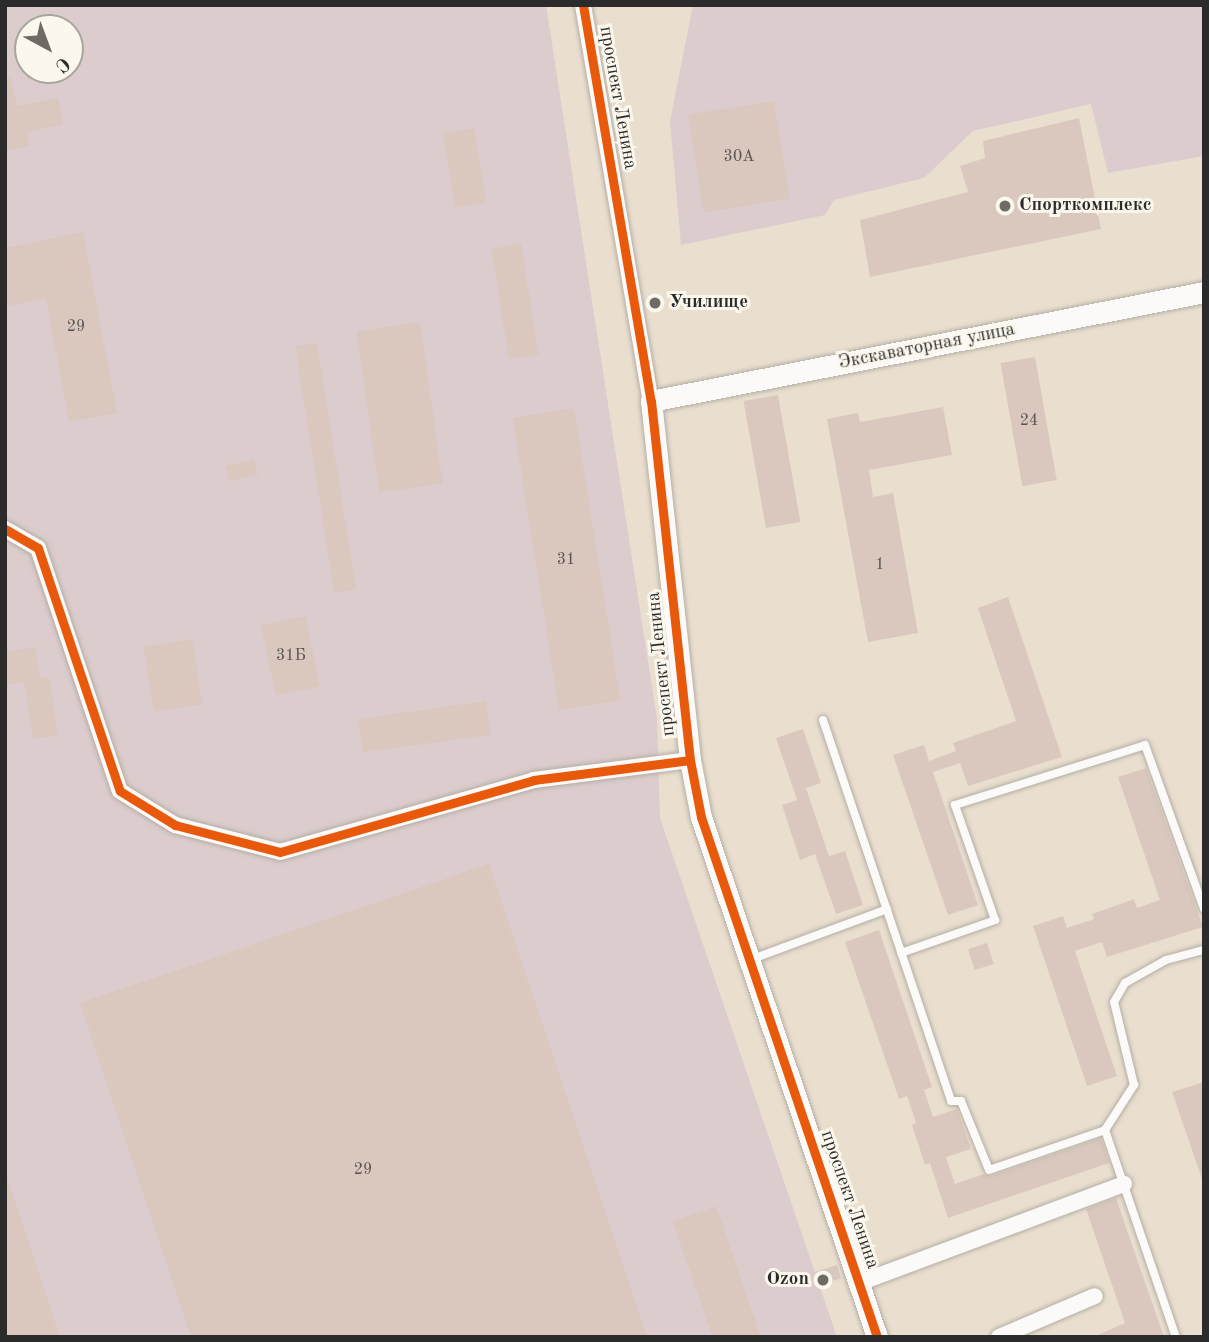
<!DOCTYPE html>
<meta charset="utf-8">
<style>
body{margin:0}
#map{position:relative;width:1209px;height:1342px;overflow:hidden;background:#eadfcf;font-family:"Old Standard TT",serif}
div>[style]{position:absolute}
.industrial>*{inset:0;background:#dcccce}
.building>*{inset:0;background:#dac8bf;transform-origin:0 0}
.roads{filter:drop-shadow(0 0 2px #b4aea4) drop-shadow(0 0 2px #b4aea4)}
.lane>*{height:8px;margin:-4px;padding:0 4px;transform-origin:4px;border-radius:4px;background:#fcfaf8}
.street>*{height:16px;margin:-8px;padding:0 8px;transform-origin:8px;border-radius:8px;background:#fcfaf8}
.secondary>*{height:21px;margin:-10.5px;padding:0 10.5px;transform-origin:10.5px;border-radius:10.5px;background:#fcfaf8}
.cycleway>*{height:9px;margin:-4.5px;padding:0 4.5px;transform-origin:4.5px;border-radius:4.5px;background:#e8590c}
.dots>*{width:19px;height:19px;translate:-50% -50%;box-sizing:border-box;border:4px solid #fbf7ec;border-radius:50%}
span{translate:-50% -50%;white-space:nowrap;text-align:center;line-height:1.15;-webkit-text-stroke:6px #fbf7ec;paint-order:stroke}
.number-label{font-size:16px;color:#585351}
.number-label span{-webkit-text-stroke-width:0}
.street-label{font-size:19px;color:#2b2b2b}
.poi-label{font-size:19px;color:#2b2b2b;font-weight:700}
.left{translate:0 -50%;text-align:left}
.right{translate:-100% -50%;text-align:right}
.frame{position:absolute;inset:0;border:7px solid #2b2b2b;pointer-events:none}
.north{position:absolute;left:14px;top:14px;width:70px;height:70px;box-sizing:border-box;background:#fbf7ec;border:2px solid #a8a59f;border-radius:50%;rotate:139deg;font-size:19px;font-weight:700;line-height:28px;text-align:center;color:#2b2b2b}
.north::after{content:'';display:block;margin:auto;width:24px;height:32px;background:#6e6a64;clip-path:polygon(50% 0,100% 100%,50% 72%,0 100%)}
</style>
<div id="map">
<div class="industrial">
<div style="clip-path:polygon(evenodd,5px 5px,546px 5px,657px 719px,660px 818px,837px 1337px,5px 1337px,5px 5px,28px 28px,70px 28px,70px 70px,28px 70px,28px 28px)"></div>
<div style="clip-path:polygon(693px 5px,1204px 5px,1204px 156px,1108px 173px,1091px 104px,973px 131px,924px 178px,834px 200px,825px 215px,681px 245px,670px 121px)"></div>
</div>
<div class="building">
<div style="clip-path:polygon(11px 78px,17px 106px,58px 98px,63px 124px,27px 132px,29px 146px,5px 151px,5px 79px)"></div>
<div style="left:774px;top:101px;width:99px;height:87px;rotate:81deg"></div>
<div style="clip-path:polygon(1079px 118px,1101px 229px,870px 277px,860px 220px,968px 192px,960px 166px,985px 158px,983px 141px)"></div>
<div style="left:474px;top:128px;width:76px;height:31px;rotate:81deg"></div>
<div style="clip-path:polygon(83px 232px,117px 413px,69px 422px,46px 299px,5px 306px,5px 248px)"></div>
<div style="left:521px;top:244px;width:112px;height:30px;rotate:81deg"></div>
<div style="left:420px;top:322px;width:163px;height:64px;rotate:82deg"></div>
<div style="left:317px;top:343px;width:249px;height:22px;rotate:81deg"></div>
<div style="left:1035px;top:357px;width:125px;height:35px;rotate:80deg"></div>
<div style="left:778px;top:395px;width:129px;height:35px;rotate:80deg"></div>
<div style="clip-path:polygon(943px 407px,952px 455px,869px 470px,873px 497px,893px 493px,918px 633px,868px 642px,827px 419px,858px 413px,860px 422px)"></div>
<div style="left:574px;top:408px;width:296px;height:62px;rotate:81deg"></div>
<div style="left:254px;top:459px;width:16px;height:29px;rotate:76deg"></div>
<div style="clip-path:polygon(1008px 597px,1062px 757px,968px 786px,960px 763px,933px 772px,978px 905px,948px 915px,893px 755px,924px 745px,929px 761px,956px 751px,953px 743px,1016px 721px,978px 608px)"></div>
<div style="left:305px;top:616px;width:72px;height:45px;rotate:78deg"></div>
<div style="left:192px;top:639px;width:66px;height:49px;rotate:81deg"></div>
<div style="clip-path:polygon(35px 647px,40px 678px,49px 677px,58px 735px,33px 739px,24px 682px,5px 685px,5px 652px)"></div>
<div style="left:486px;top:701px;width:34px;height:129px;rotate:82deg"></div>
<div style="clip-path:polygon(803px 729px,821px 783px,806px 788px,829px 856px,845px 851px,863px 905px,836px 914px,815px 854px,800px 860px,782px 805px,797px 800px,776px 738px)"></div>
<div style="clip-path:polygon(1146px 768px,1203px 927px,1107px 957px,1102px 942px,1075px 951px,1117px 1076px,1087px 1086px,1033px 926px,1063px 916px,1067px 928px,1094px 919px,1092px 914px,1134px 899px,1137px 908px,1160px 900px,1118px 777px)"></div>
<div style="clip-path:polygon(489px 864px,647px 1337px,191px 1337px,80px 1003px)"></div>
<div style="clip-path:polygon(879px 930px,932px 1087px,924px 1090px,933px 1117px,957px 1109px,971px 1149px,946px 1157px,955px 1184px,984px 1174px,991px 1176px,1101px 1138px,1109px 1163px,948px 1218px,930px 1163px,925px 1165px,912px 1125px,916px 1123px,907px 1096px,899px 1099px,845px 942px)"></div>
<div style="left:987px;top:943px;width:22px;height:20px;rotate:72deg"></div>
<div style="clip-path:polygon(1204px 1082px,1204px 1179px,1202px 1179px,1172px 1092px)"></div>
<div style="clip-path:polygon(5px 1180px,8px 1180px,60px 1337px,5px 1337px)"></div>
<div style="clip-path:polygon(1116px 1198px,1164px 1337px,1093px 1337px,1125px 1323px,1086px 1209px)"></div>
<div style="left:716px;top:1206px;width:138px;height:46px;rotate:71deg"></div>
<div style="left:837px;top:1265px;width:14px;height:23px;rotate:73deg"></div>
</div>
<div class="roads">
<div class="lane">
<div style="left:823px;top:720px;width:402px;rotate:71.4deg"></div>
<div style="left:951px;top:1101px;width:10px"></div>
<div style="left:961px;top:1101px;width:74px;rotate:67.9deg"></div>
<div style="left:989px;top:1170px;width:123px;rotate:-19deg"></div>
<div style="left:1105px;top:1130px;width:54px;rotate:-57.2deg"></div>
<div style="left:1134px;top:1085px;width:85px;rotate:-103.5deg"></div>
<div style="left:1114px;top:1002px;width:22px;rotate:-60deg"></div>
<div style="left:1125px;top:983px;width:47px;rotate:-29.3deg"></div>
<div style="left:1166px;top:960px;width:39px;rotate:-15deg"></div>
<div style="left:901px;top:953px;width:100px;rotate:-19.3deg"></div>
<div style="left:995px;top:920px;width:122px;rotate:-109.2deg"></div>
<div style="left:955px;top:805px;width:199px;rotate:-17.5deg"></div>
<div style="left:1145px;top:745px;width:174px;rotate:70.2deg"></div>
<div style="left:752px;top:959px;width:144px;rotate:-20.3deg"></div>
<div style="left:1105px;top:1130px;width:219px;rotate:71.1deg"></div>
</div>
<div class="street">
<div style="left:583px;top:5px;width:402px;rotate:80.3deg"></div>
<div style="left:5px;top:529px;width:38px;rotate:30deg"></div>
<div style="left:38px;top:548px;width:256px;rotate:71.4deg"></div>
<div style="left:120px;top:791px;width:65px;rotate:31.7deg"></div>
<div style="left:175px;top:825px;width:108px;rotate:14.4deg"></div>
<div style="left:280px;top:852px;width:264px;rotate:-15.8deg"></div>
<div style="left:534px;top:780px;width:157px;rotate:-7.3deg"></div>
<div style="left:859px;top:1283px;width:283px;rotate:-20.5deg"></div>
<div style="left:999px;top:1337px;width:104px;rotate:-23.1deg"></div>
</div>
<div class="secondary">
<div style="left:877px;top:1337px;width:549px;rotate:-108.7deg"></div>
<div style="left:701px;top:817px;width:58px;rotate:-100.9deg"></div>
<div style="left:690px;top:760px;width:361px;rotate:-96.2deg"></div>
<div style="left:651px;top:401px;width:564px;rotate:-11.15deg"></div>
</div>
</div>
<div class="cycleway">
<div style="left:583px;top:5px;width:402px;rotate:80.3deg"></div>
<div style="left:651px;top:401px;width:361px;rotate:83.8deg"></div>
<div style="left:690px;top:760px;width:58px;rotate:79.1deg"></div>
<div style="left:701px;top:817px;width:549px;rotate:71.3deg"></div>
<div style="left:5px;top:529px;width:38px;rotate:30deg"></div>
<div style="left:38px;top:548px;width:256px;rotate:71.4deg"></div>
<div style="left:120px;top:791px;width:65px;rotate:31.7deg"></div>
<div style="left:175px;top:825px;width:108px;rotate:14.4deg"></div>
<div style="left:280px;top:852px;width:264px;rotate:-15.8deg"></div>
<div style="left:534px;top:780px;width:157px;rotate:-7.3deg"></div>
</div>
<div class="dots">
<div style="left:1005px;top:206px;background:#6e6a64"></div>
<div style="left:655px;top:303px;background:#6e6a64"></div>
<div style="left:823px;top:1280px;background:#6e6a64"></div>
</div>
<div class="number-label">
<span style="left:739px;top:157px">30А</span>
<span style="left:76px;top:327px">29</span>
<span style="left:1029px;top:421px">24</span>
<span style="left:566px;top:560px">31</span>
<span style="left:880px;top:565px">1</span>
<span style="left:291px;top:656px">31Б</span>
<span style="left:363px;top:1170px">29</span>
</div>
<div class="street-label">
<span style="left:617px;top:98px;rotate:80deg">проспект Ленина</span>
<span style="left:927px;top:347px;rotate:-11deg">Экскаваторная улица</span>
<span style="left:662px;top:664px;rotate:-96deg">проспект Ленина</span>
<span style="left:849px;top:1200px;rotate:71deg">проспект Ленина</span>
</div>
<div class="poi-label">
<span class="left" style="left:1019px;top:206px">Спорткомплекс</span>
<span class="left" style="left:669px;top:303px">Училище</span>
<span class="right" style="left:809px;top:1280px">Ozon</span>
</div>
<div class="frame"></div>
<div class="north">С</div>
</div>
